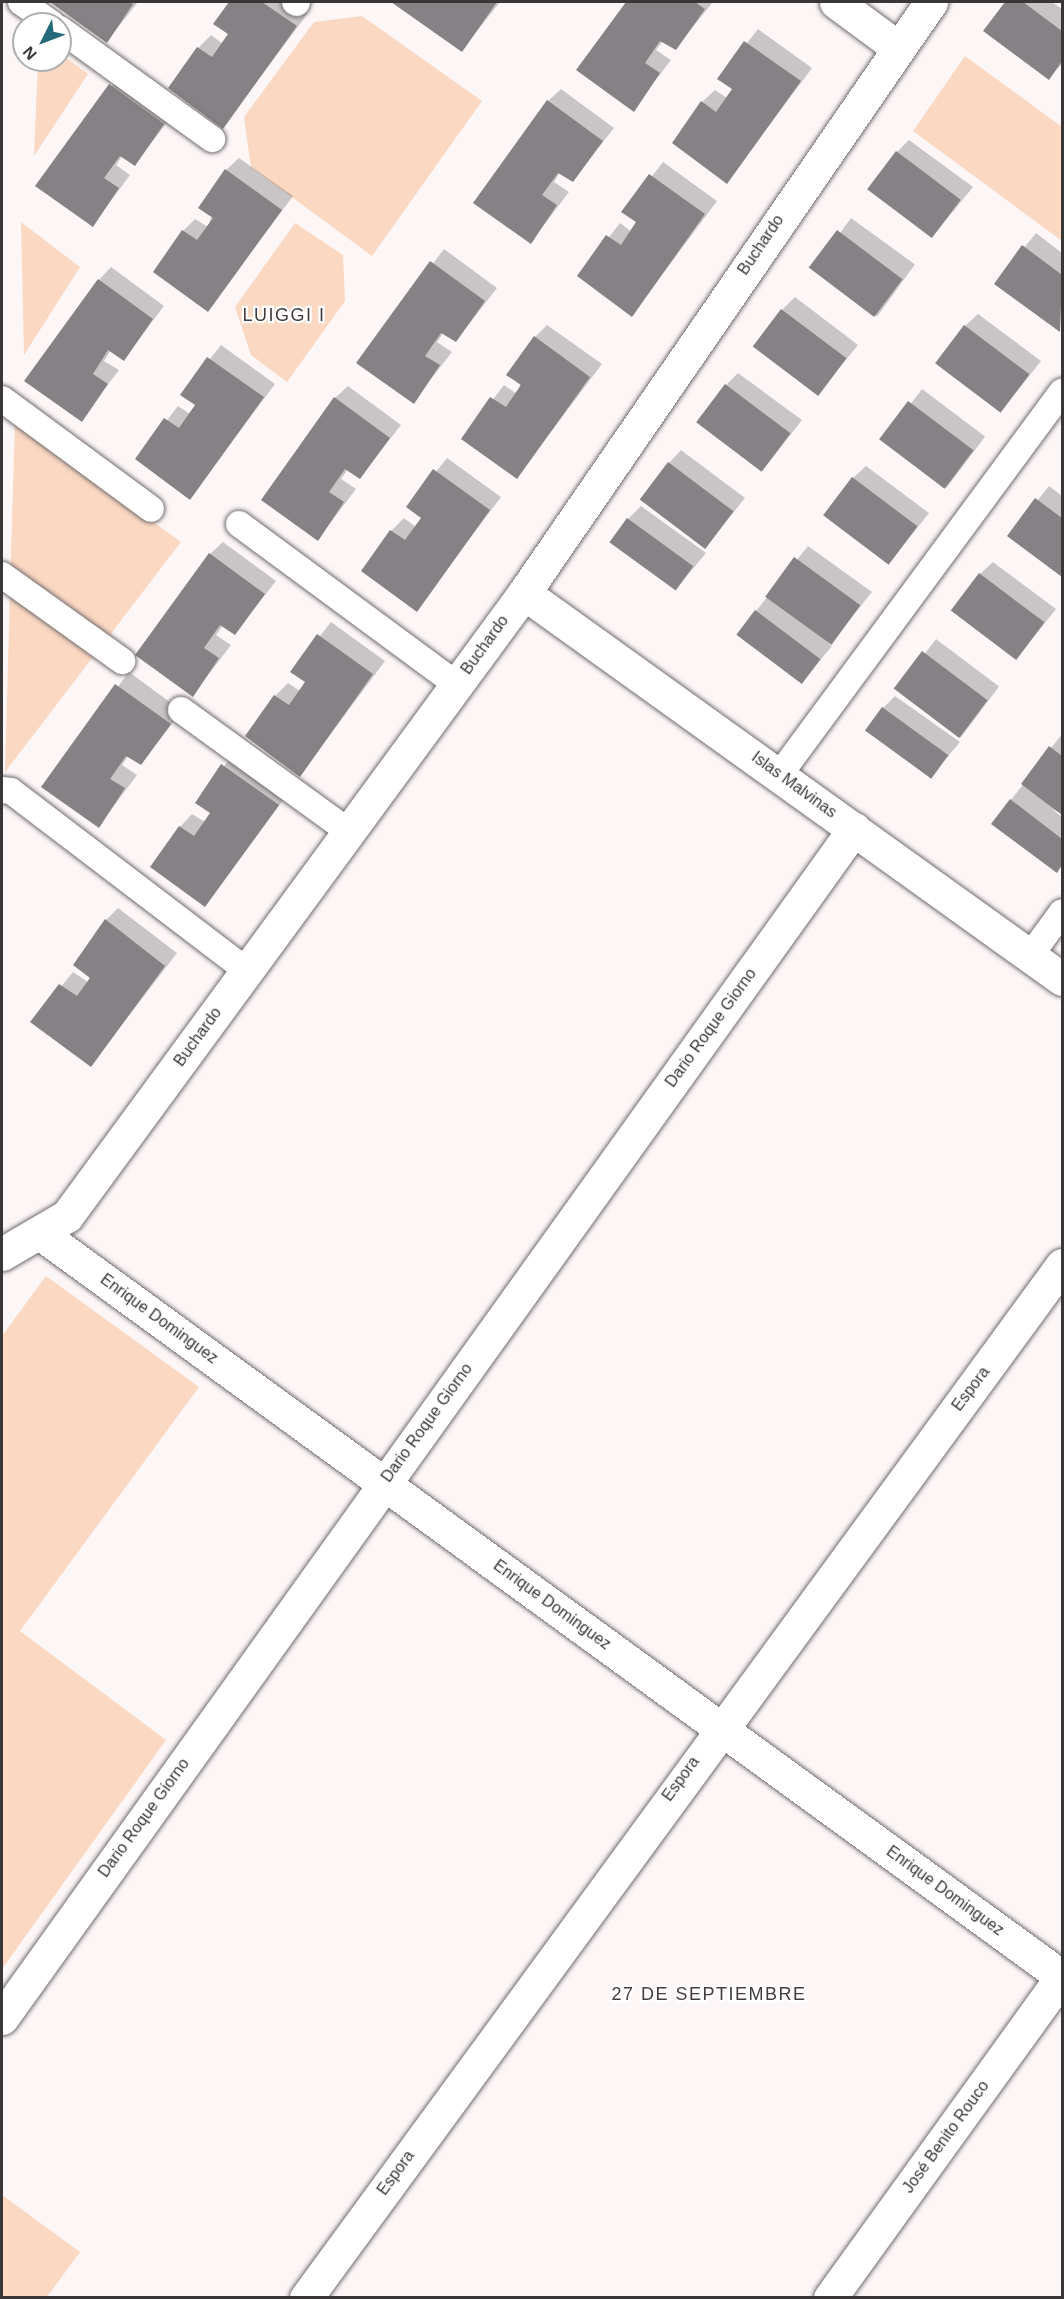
<!DOCTYPE html>
<meta charset="utf-8">
<style>
body{margin:0}
#map{position:relative;width:1064px;height:2299px;overflow:hidden;background:#fcf6f7;font-family:Helvetica,sans-serif}
div>[style]{position:absolute}
.green>*{inset:0;background:#fbd8c2}
.shadow>*{inset:0;background:#0003;transform-origin:0 0}
.building>*{inset:0;background:#858185;transform-origin:0 0}
.roads{filter:drop-shadow(0 0 2px #716b6d) drop-shadow(0 0 2px #716b6d)}
.lane>*{height:26px;margin:-13px;padding:0 13px;transform-origin:13px;border-radius:13px;background:#fff}
.street>*{height:33px;margin:-16.5px;padding:0 16.5px;transform-origin:16.5px;border-radius:16.5px;background:#fff}
span{translate:-50% -50%;white-space:nowrap;text-align:center;line-height:1.15;-webkit-text-stroke:4.5px #fff;paint-order:stroke}
.street-label{font-size:16px;color:#393637}
.neighbourhood-label{font-size:18px;color:#433d3f;letter-spacing:1.5px}
.frame{position:absolute;inset:0;border:3px solid #393637;pointer-events:none}
.north{position:absolute;left:12px;top:12px;width:60px;height:60px;box-sizing:border-box;background:#fff;border:2px solid #b0afaf;border-radius:50%;rotate:228deg;font-size:16px;font-weight:700;line-height:24px;text-align:center;color:#393637}
.north::after{content:'';display:block;margin:auto;width:21px;height:27px;background:#256a7b;clip-path:polygon(50% 0,100% 100%,50% 72%,0 100%)}
</style>
<div id="map">
<div class="green">
<div style="clip-path:polygon(362px 16px,482px 101px,372px 256px,251px 167px,244px 117px,314px 22px)"></div>
<div style="clip-path:polygon(60px 53px,88px 74px,34px 156px,38px 60px,60px 60px)"></div>
<div style="clip-path:polygon(965px 56px,1062px 127px,1062px 241px,913px 131px)"></div>
<div style="clip-path:polygon(21px 222px,80px 267px,24px 355px)"></div>
<div style="clip-path:polygon(295px 223px,343px 255px,345px 301px,287px 382px,251px 355px,235px 307px)"></div>
<div style="clip-path:polygon(15px 421px,181px 542px,5px 772px,11px 554px)"></div>
<div style="clip-path:polygon(46px 1276px,199px 1387px,20px 1631px,166px 1740px,2px 1969px,2px 1336px)"></div>
<div style="clip-path:polygon(2px 2195px,80px 2252px,47px 2297px,2px 2297px)"></div>
</div>
<div class="shadow">
<div style="clip-path:polygon(53px 2px,138px 2px,107px 41px)"></div>
<div style="clip-path:polygon(231px 2px,292px 2px,308px 13px,223px 127px,198px 48px,211px 35px,223px 44px,230px 33px,215px 23px)"></div>
<div style="clip-path:polygon(393px 2px,500px 2px,462px 50px)"></div>
<div style="clip-path:polygon(628px 2px,713px 2px,676px 48px,663px 41px,656px 50px,671px 60px,633px 110px,578px 70px)"></div>
<div style="clip-path:polygon(1007px 2px,1052px 2px,1062px 9px,1062px 64px,1049px 78px,985px 30px)"></div>
<div style="clip-path:polygon(758px 29px,812px 68px,727px 182px,702px 102px,715px 90px,727px 98px,734px 89px,719px 79px)"></div>
<div style="clip-path:polygon(123px 72px,176px 111px,135px 164px,122px 156px,116px 165px,130px 175px,93px 225px,37px 186px)"></div>
<div style="clip-path:polygon(561px 89px,614px 128px,573px 180px,560px 172px,554px 182px,569px 192px,531px 242px,548px 101px)"></div>
<div style="clip-path:polygon(909px 140px,973px 187px,933px 236px,897px 152px)"></div>
<div style="clip-path:polygon(239px 158px,293px 196px,208px 310px,183px 231px,195px 219px,208px 227px,226px 170px)"></div>
<div style="clip-path:polygon(663px 162px,717px 201px,632px 315px,579px 276px,620px 223px,632px 232px,638px 222px,624px 212px)"></div>
<div style="left:851px;top:218px;width:79px;height:64px;rotate:36deg"></div>
<div style="clip-path:polygon(1036px 233px,1062px 253px,1060px 330px,996px 283px)"></div>
<div style="clip-path:polygon(444px 249px,497px 288px,456px 341px,444px 332px,437px 342px,452px 352px,413px 402px,358px 363px)"></div>
<div style="clip-path:polygon(111px 267px,164px 306px,124px 359px,111px 350px,104px 361px,119px 370px,81px 420px,99px 280px)"></div>
<div style="clip-path:polygon(795px 297px,858px 345px,818px 394px,782px 310px)"></div>
<div style="clip-path:polygon(978px 314px,1041px 361px,1002px 410px,965px 326px)"></div>
<div style="clip-path:polygon(547px 325px,602px 364px,517px 477px,463px 438px,504px 385px,517px 394px,535px 337px)"></div>
<div style="clip-path:polygon(221px 345px,275px 384px,190px 498px,137px 459px,178px 406px,190px 414px,197px 405px,182px 395px)"></div>
<div style="clip-path:polygon(738px 373px,802px 420px,763px 470px,726px 385px)"></div>
<div style="clip-path:polygon(348px 386px,401px 425px,360px 477px,348px 469px,341px 479px,356px 489px,318px 539px,335px 398px)"></div>
<div style="left:922px;top:389px;width:79px;height:64px;rotate:37deg"></div>
<div style="clip-path:polygon(681px 450px,745px 498px,706px 547px,669px 463px)"></div>
<div style="clip-path:polygon(447px 458px,501px 497px,416px 610px,391px 531px,404px 518px,416px 527px,423px 517px,408px 507px)"></div>
<div style="clip-path:polygon(866px 466px,929px 513px,890px 562px,853px 478px)"></div>
<div style="clip-path:polygon(1049px 486px,1062px 496px,1062px 575px,1009px 536px)"></div>
<div style="clip-path:polygon(641px 506px,706px 553px,676px 589px,628px 519px)"></div>
<div style="clip-path:polygon(223px 542px,276px 581px,235px 633px,223px 625px,216px 635px,231px 645px,193px 695px,210px 554px)"></div>
<div style="clip-path:polygon(808px 546px,872px 592px,832px 642px,802px 620px,832px 646px,802px 682px,756px 611px)"></div>
<div style="clip-path:polygon(993px 562px,1056px 609px,1017px 658px,980px 574px)"></div>
<div style="clip-path:polygon(331px 622px,385px 661px,300px 775px,275px 696px,288px 683px,300px 691px,307px 681px,292px 672px)"></div>
<div style="left:936px;top:639px;width:79px;height:64px;rotate:37deg"></div>
<div style="clip-path:polygon(129px 672px,182px 711px,141px 764px,129px 755px,122px 765px,137px 775px,99px 826px,43px 786px)"></div>
<div style="clip-path:polygon(895px 696px,960px 742px,930px 778px,883px 708px)"></div>
<div style="clip-path:polygon(1062px 734px,1062px 813px,1052px 809px,1062px 817px,1062px 865px,1056px 871px,1011px 800px)"></div>
<div style="clip-path:polygon(235px 752px,290px 791px,205px 906px,180px 827px,192px 814px,205px 822px,212px 812px,197px 802px)"></div>
<div style="clip-path:polygon(118px 908px,177px 953px,91px 1065px,32px 1022px,73px 972px,88px 982px,106px 920px)"></div>
</div>
<div class="building">
<div style="clip-path:polygon(50px 2px,130px 2px,133px 4px,107px 43px)"></div>
<div style="clip-path:polygon(229px 2px,262px 2px,297px 26px,223px 129px,168px 88px,197px 47px,212px 57px,228px 34px,213px 24px)"></div>
<div style="clip-path:polygon(391px 2px,497px 2px,462px 52px)"></div>
<div style="clip-path:polygon(626px 2px,695px 2px,705px 9px,676px 50px,660px 41px,645px 63px,660px 73px,634px 112px,576px 70px)"></div>
<div style="clip-path:polygon(1005px 2px,1023px 2px,1062px 31px,1062px 61px,1049px 80px,983px 31px)"></div>
<div style="clip-path:polygon(744px 41px,801px 81px,727px 184px,672px 143px,701px 101px,716px 112px,732px 89px,717px 79px)"></div>
<div style="clip-path:polygon(109px 84px,164px 124px,135px 166px,120px 156px,104px 178px,119px 188px,93px 227px,35px 186px)"></div>
<div style="clip-path:polygon(547px 100px,603px 141px,573px 182px,558px 173px,542px 195px,557px 205px,531px 244px,473px 203px)"></div>
<div style="left:896px;top:151px;width:81px;height:48px;rotate:37deg"></div>
<div style="clip-path:polygon(225px 169px,282px 210px,208px 312px,153px 272px,182px 230px,197px 240px,213px 218px,198px 208px)"></div>
<div style="clip-path:polygon(649px 174px,705px 214px,632px 317px,577px 276px,606px 235px,621px 245px,636px 222px,621px 212px)"></div>
<div style="left:837px;top:230px;width:82px;height:47px;rotate:37deg"></div>
<div style="clip-path:polygon(1022px 245px,1062px 275px,1060px 332px,994px 284px)"></div>
<div style="clip-path:polygon(430px 261px,485px 301px,456px 342px,441px 333px,425px 356px,440px 365px,414px 404px,356px 363px)"></div>
<div style="clip-path:polygon(98px 279px,153px 319px,124px 361px,108px 350px,93px 374px,108px 384px,82px 422px,24px 381px)"></div>
<div style="left:781px;top:309px;width:82px;height:47px;rotate:37deg"></div>
<div style="left:964px;top:325px;width:82px;height:48px;rotate:37deg"></div>
<div style="clip-path:polygon(534px 336px,590px 377px,517px 479px,461px 439px,490px 397px,506px 407px,521px 385px,506px 375px)"></div>
<div style="clip-path:polygon(207px 357px,264px 397px,190px 500px,135px 459px,164px 418px,179px 428px,195px 405px,180px 395px)"></div>
<div style="left:725px;top:384px;width:82px;height:48px;rotate:37deg"></div>
<div style="clip-path:polygon(334px 397px,390px 438px,360px 479px,345px 469px,329px 492px,344px 502px,318px 541px,261px 500px)"></div>
<div style="left:908px;top:401px;width:82px;height:48px;rotate:37deg"></div>
<div style="left:668px;top:462px;width:82px;height:47px;rotate:37deg"></div>
<div style="clip-path:polygon(433px 469px,490px 510px,417px 612px,361px 571px,390px 530px,405px 540px,421px 518px,406px 507px)"></div>
<div style="left:852px;top:477px;width:82px;height:48px;rotate:37deg"></div>
<div style="clip-path:polygon(1035px 498px,1062px 518px,1062px 577px,1007px 536px)"></div>
<div style="left:627px;top:518px;width:82px;height:30px;rotate:36deg"></div>
<div style="clip-path:polygon(209px 553px,265px 594px,235px 635px,220px 625px,204px 648px,219px 658px,193px 697px,135px 655px)"></div>
<div style="left:794px;top:557px;width:82px;height:49px;rotate:36deg"></div>
<div style="left:979px;top:573px;width:82px;height:47px;rotate:37deg"></div>
<div style="left:755px;top:610px;width:82px;height:31px;rotate:37deg"></div>
<div style="clip-path:polygon(317px 634px,373px 674px,300px 777px,245px 736px,274px 695px,289px 705px,305px 682px,290px 672px)"></div>
<div style="left:922px;top:651px;width:82px;height:47px;rotate:37deg"></div>
<div style="clip-path:polygon(115px 684px,171px 724px,141px 765px,126px 756px,110px 779px,125px 788px,99px 828px,41px 787px)"></div>
<div style="left:882px;top:707px;width:82px;height:29px;rotate:36deg"></div>
<div style="clip-path:polygon(1049px 746px,1062px 756px,1062px 815px,1021px 784px)"></div>
<div style="clip-path:polygon(221px 764px,279px 805px,205px 907px,150px 867px,179px 826px,194px 836px,210px 813px,195px 803px)"></div>
<div style="clip-path:polygon(1010px 799px,1062px 839px,1062px 865px,1057px 873px,991px 824px)"></div>
<div style="clip-path:polygon(105px 919px,165px 966px,91px 1067px,30px 1022px,59px 984px,77px 996px,90px 978px,73px 965px)"></div>
</div>
<div class="roads">
<div class="lane">
<div style="left:21px;top:2px;width:38px;rotate:35deg"></div>
<div style="left:295px;top:2px;width:2px;rotate:27deg"></div>
<div style="left:60px;top:29px;width:188px;rotate:35.9deg"></div>
<div style="left:2px;top:399px;width:185px;rotate:36.4deg"></div>
<div style="left:239px;top:524px;width:270px;rotate:36.4deg"></div>
<div style="left:2px;top:575px;width:148px;rotate:35.6deg"></div>
<div style="left:181px;top:710px;width:206px;rotate:35.9deg"></div>
<div style="left:780px;top:774px;width:475px;rotate:-53.6deg"></div>
<div style="left:2px;top:790px;width:9px;rotate:6deg"></div>
<div style="left:11px;top:791px;width:297px;rotate:37.3deg"></div>
<div style="left:1030px;top:956px;width:54px;rotate:-54deg"></div>
</div>
<div class="street">
<div style="left:836px;top:2px;width:76px;rotate:36.4deg"></div>
<div style="left:524px;top:593px;width:662px;rotate:35.66deg"></div>
<div style="left:41px;top:1234px;width:1263px;rotate:36.04deg"></div>
<div style="left:2px;top:1254px;width:75px;rotate:-30.3deg"></div>
<div style="left:67px;top:1216px;width:773px;rotate:-53.74deg"></div>
<div style="left:524px;top:593px;width:718px;rotate:-55.45deg"></div>
<div style="left:2px;top:2018px;width:1463px;rotate:-54.38deg"></div>
<div style="left:306px;top:2298px;width:1280px;rotate:-53.8deg"></div>
<div style="left:830px;top:2298px;width:397px;rotate:-54.2deg"></div>
</div>
</div>
<div class="street-label">
<span style="left:761px;top:245px;rotate:-56deg">Buchardo</span>
<span style="left:485px;top:645px;rotate:-54deg">Buchardo</span>
<span style="left:794px;top:785px;rotate:36deg">Islas Malvinas</span>
<span style="left:711px;top:1028px;rotate:-54deg">Dario Roque Giorno</span>
<span style="left:198px;top:1037px;rotate:-54deg">Buchardo</span>
<span style="left:159px;top:1319px;rotate:36deg">Enrique Dominguez</span>
<span style="left:971px;top:1389px;rotate:-53deg">Espora</span>
<span style="left:427px;top:1423px;rotate:-54deg">Dario Roque Giorno</span>
<span style="left:552px;top:1605px;rotate:36deg">Enrique Dominguez</span>
<span style="left:681px;top:1779px;rotate:-54deg">Espora</span>
<span style="left:144px;top:1818px;rotate:-54deg">Dario Roque Giorno</span>
<span style="left:945px;top:1891px;rotate:36deg">Enrique Dominguez</span>
<span style="left:946px;top:2137px;rotate:-54deg">José Benito Rouco</span>
<span style="left:396px;top:2173px;rotate:-54deg">Espora</span>
</div>
<div class="neighbourhood-label">
<span style="left:284px;top:315px">LUIGGI I</span>
<span style="left:709px;top:1994px">27 DE SEPTIEMBRE</span>
</div>
<div class="frame"></div>
<div class="north">N</div>
</div>
